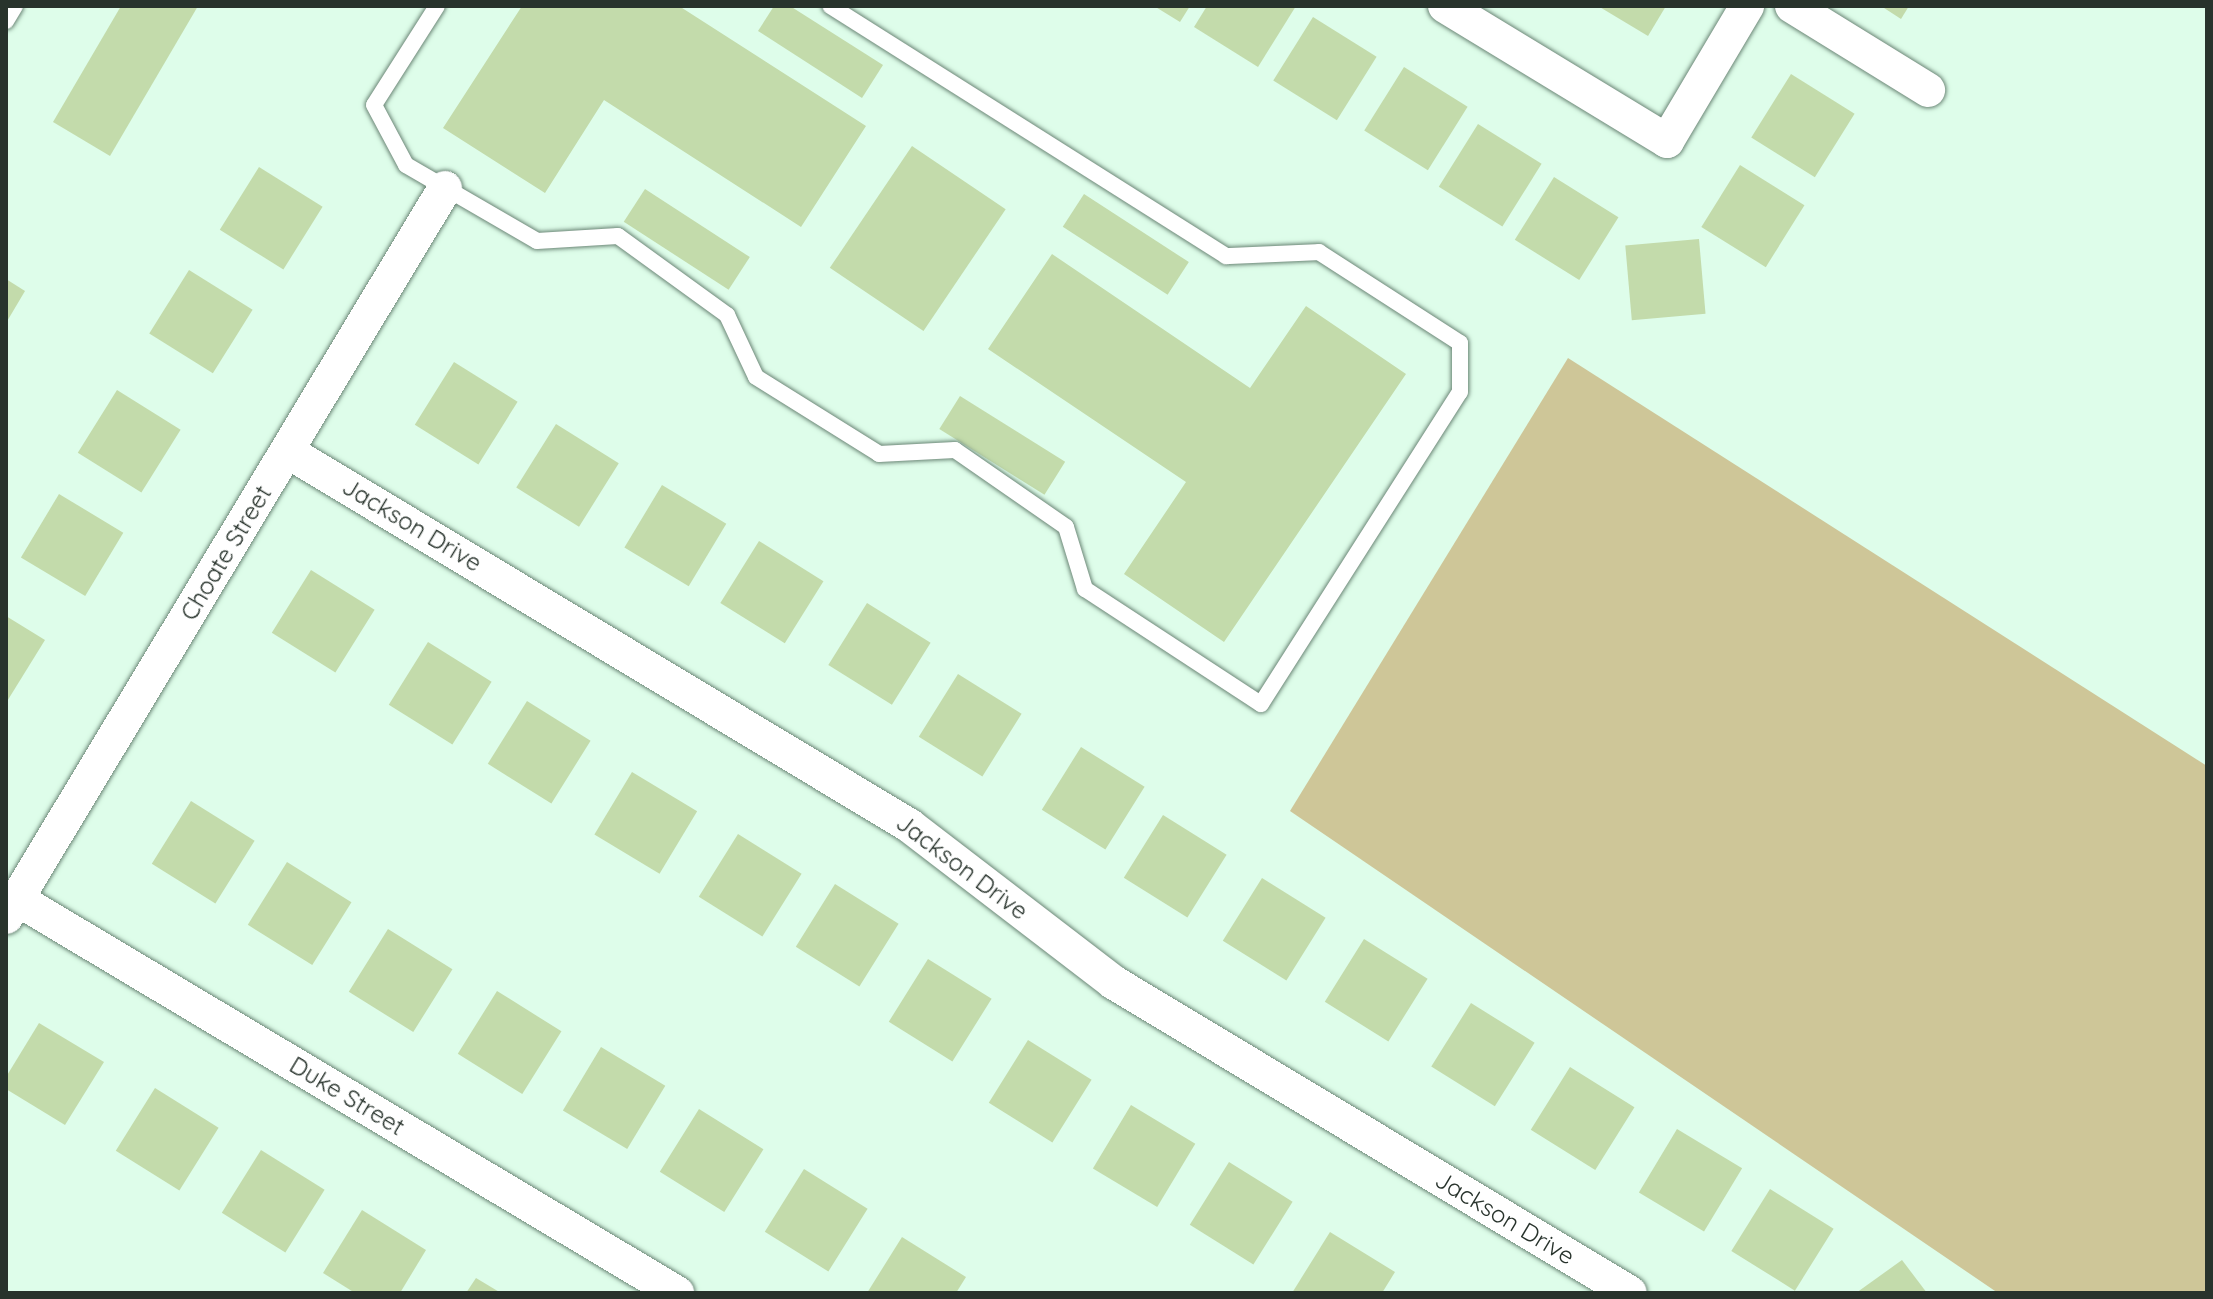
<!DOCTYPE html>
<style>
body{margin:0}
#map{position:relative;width:2213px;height:1299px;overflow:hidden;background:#defdea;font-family:Quicksand,sans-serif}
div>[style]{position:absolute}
.green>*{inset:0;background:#cec698}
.building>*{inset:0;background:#c3dbab;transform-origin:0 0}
.roads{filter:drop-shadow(0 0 2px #6c8777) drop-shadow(0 0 2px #6c8777)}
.service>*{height:16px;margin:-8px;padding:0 8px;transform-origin:8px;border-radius:8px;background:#fff}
.minor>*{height:34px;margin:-17px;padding:0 17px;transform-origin:17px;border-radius:17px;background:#fff}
span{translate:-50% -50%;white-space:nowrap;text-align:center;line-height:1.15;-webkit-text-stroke:6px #fff;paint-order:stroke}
.street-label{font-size:24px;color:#28332c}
.frame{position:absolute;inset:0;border:8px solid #28332c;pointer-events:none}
</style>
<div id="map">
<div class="green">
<div style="clip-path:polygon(1568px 358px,2207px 766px,2207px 1293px,1998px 1293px,1290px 811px)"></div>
</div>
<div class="building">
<div style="clip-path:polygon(121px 6px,198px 6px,110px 156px,53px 122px)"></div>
<div style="clip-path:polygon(522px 6px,679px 6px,866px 126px,801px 227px,604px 100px,545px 193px,443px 128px)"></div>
<div style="clip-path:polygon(774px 6px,790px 6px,883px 65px,862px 98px,758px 31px)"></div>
<div style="clip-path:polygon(1154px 6px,1190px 6px,1180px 22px)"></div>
<div style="clip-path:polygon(1207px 6px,1296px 6px,1258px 67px,1194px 27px)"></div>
<div style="clip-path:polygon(1598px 6px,1666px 6px,1648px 36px)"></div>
<div style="clip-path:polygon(1881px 6px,1909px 6px,1901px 19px)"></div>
<div style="left:1313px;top:17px;width:75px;height:75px;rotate:32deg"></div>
<div style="left:1404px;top:67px;width:75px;height:75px;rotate:32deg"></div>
<div style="left:1791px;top:74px;width:75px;height:75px;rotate:32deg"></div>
<div style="left:1478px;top:124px;width:75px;height:74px;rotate:32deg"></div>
<div style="left:912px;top:146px;width:113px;height:147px;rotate:34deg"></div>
<div style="left:1740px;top:165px;width:76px;height:73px;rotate:32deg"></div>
<div style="left:259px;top:167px;width:75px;height:74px;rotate:32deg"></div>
<div style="left:1554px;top:177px;width:76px;height:74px;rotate:32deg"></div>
<div style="left:645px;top:189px;width:125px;height:39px;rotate:33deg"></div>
<div style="left:1084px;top:194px;width:125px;height:39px;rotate:33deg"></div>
<div style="left:1699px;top:239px;width:75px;height:74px;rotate:85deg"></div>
<div style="clip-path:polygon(1052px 254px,1250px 388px,1306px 306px,1406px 374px,1224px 642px,1124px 574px,1186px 482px,988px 349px)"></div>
<div style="left:189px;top:270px;width:75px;height:75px;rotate:32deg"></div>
<div style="clip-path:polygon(6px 279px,25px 291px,6px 323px)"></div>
<div style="left:454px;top:362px;width:75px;height:74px;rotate:32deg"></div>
<div style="left:117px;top:390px;width:75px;height:74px;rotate:32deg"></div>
<div style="left:960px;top:396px;width:124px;height:39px;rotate:32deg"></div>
<div style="left:556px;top:424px;width:74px;height:75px;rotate:32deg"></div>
<div style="left:662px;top:485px;width:75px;height:73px;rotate:31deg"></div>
<div style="left:59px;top:494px;width:75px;height:74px;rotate:31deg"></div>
<div style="left:759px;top:541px;width:76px;height:73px;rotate:32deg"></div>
<div style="left:311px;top:570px;width:75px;height:74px;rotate:32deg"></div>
<div style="left:867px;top:603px;width:75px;height:73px;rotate:32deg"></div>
<div style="clip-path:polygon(6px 616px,45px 640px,6px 703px)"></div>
<div style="left:428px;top:642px;width:75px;height:74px;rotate:32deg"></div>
<div style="left:958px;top:674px;width:75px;height:74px;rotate:32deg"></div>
<div style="left:527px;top:701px;width:75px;height:74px;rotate:32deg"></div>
<div style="left:1081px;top:747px;width:75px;height:74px;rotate:32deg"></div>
<div style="left:632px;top:772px;width:76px;height:73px;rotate:31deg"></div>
<div style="left:191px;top:801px;width:75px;height:74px;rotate:32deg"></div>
<div style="left:1163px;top:815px;width:75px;height:74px;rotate:32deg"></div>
<div style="left:738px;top:834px;width:75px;height:74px;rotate:32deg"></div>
<div style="left:287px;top:862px;width:76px;height:74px;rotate:32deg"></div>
<div style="left:1262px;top:878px;width:75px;height:74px;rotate:32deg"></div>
<div style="left:835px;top:884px;width:75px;height:74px;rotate:32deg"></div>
<div style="left:388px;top:929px;width:76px;height:74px;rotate:32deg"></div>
<div style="left:1364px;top:939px;width:75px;height:74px;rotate:32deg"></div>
<div style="left:928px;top:959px;width:75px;height:74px;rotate:32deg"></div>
<div style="left:497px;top:991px;width:76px;height:74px;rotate:32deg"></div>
<div style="left:1471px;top:1003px;width:75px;height:75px;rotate:32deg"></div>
<div style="clip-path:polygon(39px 1023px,104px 1062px,65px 1125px,6px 1089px,6px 1077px)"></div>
<div style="left:1028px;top:1040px;width:75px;height:74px;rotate:32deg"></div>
<div style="left:601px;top:1047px;width:75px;height:74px;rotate:31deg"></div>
<div style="left:1570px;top:1067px;width:76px;height:74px;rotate:32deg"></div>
<div style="left:155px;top:1088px;width:75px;height:74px;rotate:32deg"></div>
<div style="left:1131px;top:1105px;width:75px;height:74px;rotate:31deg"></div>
<div style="left:699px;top:1109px;width:76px;height:74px;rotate:32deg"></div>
<div style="left:1677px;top:1129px;width:76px;height:74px;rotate:31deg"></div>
<div style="left:261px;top:1150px;width:75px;height:74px;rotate:32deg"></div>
<div style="left:1229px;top:1162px;width:75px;height:74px;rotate:32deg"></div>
<div style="left:804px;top:1169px;width:75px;height:74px;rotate:32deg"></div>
<div style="left:1770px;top:1189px;width:75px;height:73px;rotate:32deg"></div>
<div style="clip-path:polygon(362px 1210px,426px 1250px,400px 1293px,355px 1293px,323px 1273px)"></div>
<div style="clip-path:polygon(1330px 1232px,1395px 1272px,1382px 1293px,1292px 1293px)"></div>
<div style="clip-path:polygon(902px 1237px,966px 1277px,956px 1293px,867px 1293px)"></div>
<div style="clip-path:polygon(1902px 1260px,1927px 1293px,1856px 1293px)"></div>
<div style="clip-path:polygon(476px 1278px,501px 1293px,466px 1293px)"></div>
</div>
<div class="roads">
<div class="service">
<div style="left:437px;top:6px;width:117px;rotate:122.5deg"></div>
<div style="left:374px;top:105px;width:68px;rotate:61.9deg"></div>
<div style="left:406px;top:165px;width:151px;rotate:30.1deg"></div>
<div style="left:537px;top:241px;width:81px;rotate:-3.5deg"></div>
<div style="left:618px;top:236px;width:135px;rotate:35.9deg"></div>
<div style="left:727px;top:315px;width:68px;rotate:64.9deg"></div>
<div style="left:756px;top:377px;width:145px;rotate:32deg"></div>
<div style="left:879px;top:454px;width:76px;rotate:-3deg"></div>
<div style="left:955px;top:450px;width:135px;rotate:34.7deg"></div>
<div style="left:1066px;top:527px;width:65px;rotate:73deg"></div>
<div style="left:1085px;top:589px;width:210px;rotate:33.2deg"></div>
<div style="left:1261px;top:704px;width:370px;rotate:-57.5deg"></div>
<div style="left:1460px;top:392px;width:49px;rotate:-90deg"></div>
<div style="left:1460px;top:343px;width:168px;rotate:-147.2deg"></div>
<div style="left:1319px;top:252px;width:93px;rotate:177.5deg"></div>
<div style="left:1226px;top:256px;width:468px;rotate:-147.7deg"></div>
<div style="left:6px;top:21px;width:17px;rotate:-59deg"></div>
</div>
<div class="minor">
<div style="left:1445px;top:6px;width:260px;rotate:31.3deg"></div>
<div style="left:1667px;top:141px;width:157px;rotate:-59.3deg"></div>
<div style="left:1792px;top:6px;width:160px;rotate:31.7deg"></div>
<div style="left:287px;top:451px;width:727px;rotate:31.04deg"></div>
<div style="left:910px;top:826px;width:256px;rotate:37.5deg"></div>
<div style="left:1113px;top:982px;width:603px;rotate:31.03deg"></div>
<div style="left:17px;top:899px;width:769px;rotate:30.84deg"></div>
<div style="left:6px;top:917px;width:851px;rotate:-58.94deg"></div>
</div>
</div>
<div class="street-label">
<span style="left:412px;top:525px;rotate:31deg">Jackson Drive</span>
<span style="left:226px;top:553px;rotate:-59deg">Choate Street</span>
<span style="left:962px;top:867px;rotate:37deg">Jackson Drive</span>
<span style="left:347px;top:1096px;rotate:31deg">Duke Street</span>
<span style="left:1505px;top:1218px;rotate:31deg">Jackson Drive</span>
</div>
<div class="frame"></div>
</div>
